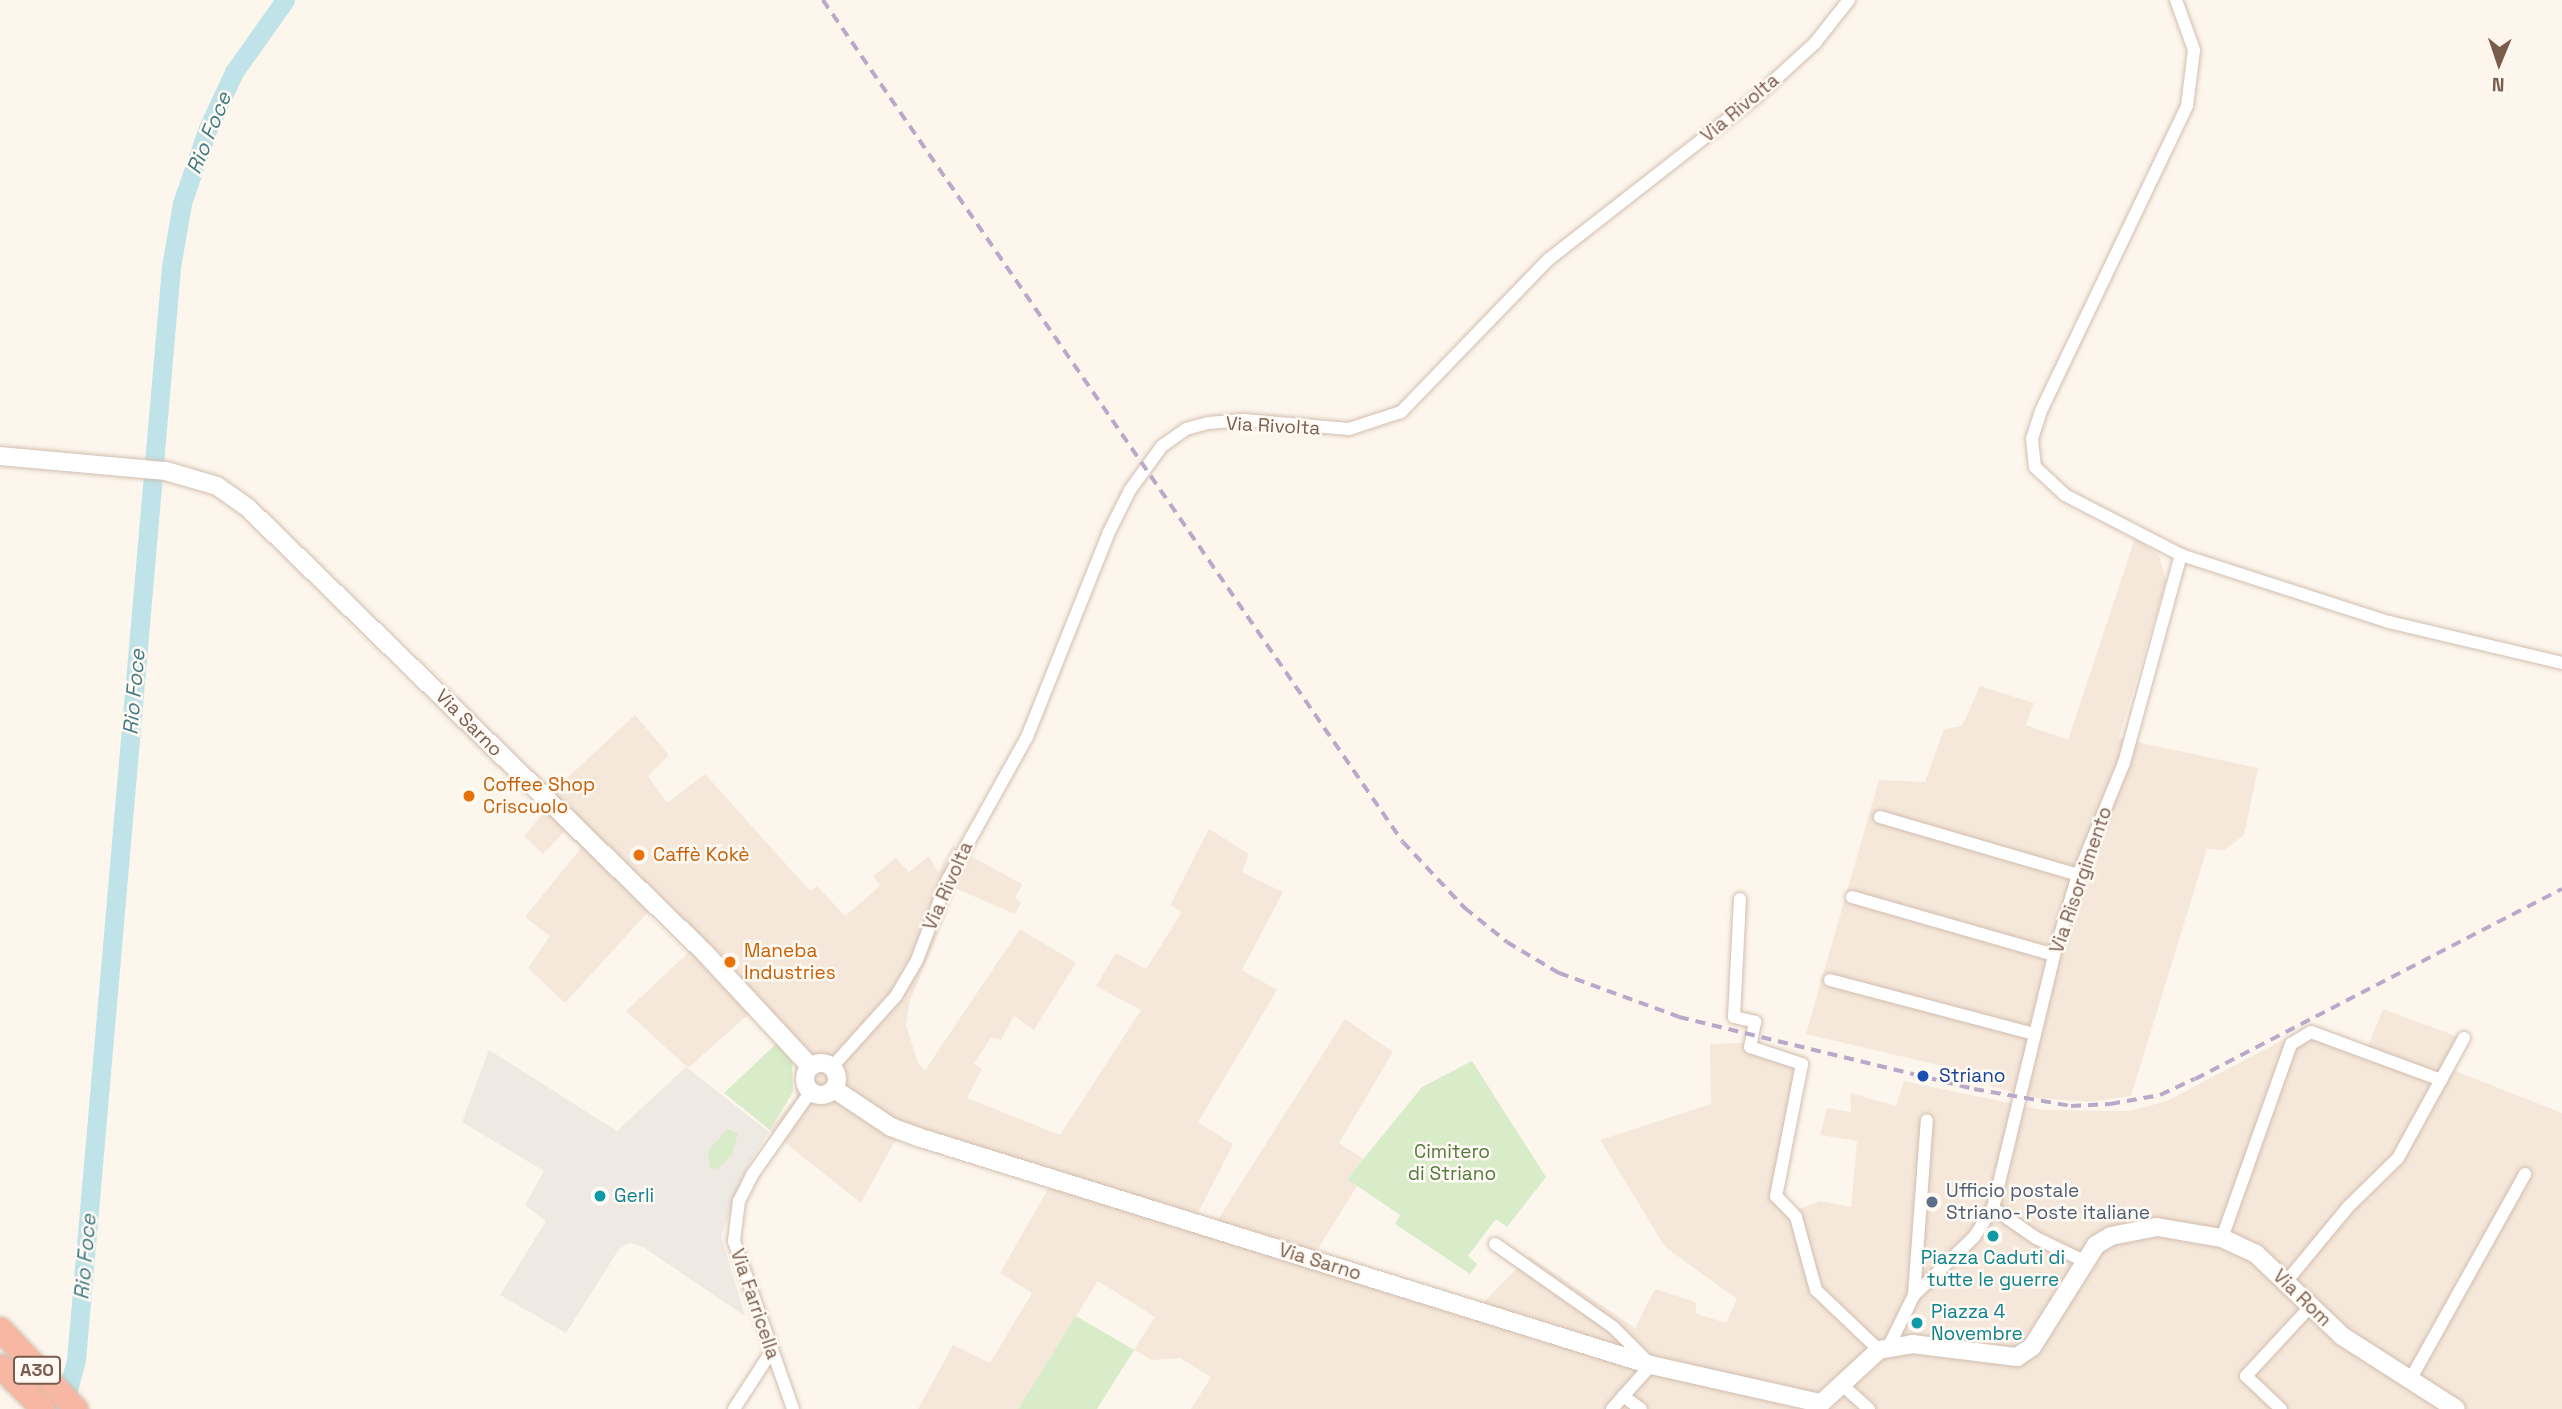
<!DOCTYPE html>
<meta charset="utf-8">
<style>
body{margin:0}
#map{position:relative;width:2562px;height:1409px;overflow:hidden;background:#fdf6ec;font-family:"Space Grotesk",sans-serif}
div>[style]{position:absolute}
.residential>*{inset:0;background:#f5e8da}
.industrial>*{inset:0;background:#efe9e4}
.green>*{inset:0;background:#d8ecc9}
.river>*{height:19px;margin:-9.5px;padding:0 9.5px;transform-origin:9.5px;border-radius:9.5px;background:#bfe3e8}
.roads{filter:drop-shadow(0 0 2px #d1beb0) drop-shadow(0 0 2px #d1beb0)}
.minor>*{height:12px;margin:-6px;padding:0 6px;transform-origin:6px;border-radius:6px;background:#fff}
.secondary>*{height:18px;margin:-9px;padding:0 9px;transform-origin:9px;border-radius:9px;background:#fff}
.secondary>.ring{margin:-9px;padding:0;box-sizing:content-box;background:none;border:18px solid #fff;border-radius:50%}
.motorway>*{height:23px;margin:-11.5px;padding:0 11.5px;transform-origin:11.5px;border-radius:11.5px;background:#f7b7a3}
.rail>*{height:3.5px;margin-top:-1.75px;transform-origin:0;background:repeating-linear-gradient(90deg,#b9a8c9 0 10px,transparent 0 17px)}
.dots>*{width:19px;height:19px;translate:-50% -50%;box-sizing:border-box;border:4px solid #fffaf3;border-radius:50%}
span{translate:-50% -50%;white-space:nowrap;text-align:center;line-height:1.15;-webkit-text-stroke:5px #fffaf3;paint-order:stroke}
.shield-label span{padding:2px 5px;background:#fffaf3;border:2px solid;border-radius:5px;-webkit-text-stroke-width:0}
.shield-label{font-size:18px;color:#7a5c4d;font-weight:700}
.street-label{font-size:19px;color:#7a5c4d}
.food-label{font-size:19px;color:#c56008}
.left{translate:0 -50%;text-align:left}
.transit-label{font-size:19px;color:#164399}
.park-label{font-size:19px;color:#537a41}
.service-label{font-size:19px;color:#4e5e75}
.culture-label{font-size:19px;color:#0d838f}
.water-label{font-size:21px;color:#437c86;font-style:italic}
.north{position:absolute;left:2464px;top:28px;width:70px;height:70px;-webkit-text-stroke:5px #fffaf3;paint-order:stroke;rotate:182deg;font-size:19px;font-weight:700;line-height:28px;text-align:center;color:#7a5c4d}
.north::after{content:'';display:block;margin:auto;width:24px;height:32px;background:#7a5c4d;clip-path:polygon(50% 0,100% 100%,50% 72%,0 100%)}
</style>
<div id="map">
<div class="residential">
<div style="clip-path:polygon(2135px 538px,2159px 555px,2166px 581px,2119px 738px,2258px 768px,2244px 835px,2225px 850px,2207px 849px,2131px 1096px,2090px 1102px,2037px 1098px,1990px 1086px,1968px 1072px,1806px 1034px,1879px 780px,1925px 782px,1944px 729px,1962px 726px,1980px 686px,2034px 703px,2026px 725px,2068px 740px)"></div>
<div style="clip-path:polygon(635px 715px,669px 755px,648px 776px,667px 803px,705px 774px,810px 891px,817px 886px,845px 916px,880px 886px,873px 876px,896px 858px,909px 872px,929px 856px,938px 873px,952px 846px,1022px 884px,1015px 898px,1021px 903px,1015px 914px,957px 889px,910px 1000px,906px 1025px,918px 1063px,925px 1070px,1020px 929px,1076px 963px,1034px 1030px,1014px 1016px,1001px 1040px,991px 1037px,974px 1064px,982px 1069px,967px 1098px,1060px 1135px,1141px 1010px,1096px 986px,1116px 953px,1146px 969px,1182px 912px,1170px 905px,1209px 829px,1249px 854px,1242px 872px,1283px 892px,1242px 970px,1277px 990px,1198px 1122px,1233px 1144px,1196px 1217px,1217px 1221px,1345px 1019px,1393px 1052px,1339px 1143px,1363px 1159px,1347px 1179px,1357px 1186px,1316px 1252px,1482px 1304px,1529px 1256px,1635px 1328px,1655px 1289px,1695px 1302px,1697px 1314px,1726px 1323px,1737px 1299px,1665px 1247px,1600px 1140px,1711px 1104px,1710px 1044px,1744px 1043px,1806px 1058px,1779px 1192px,1797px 1210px,1820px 1201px,1851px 1207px,1857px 1141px,1820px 1135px,1827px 1108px,1851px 1112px,1850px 1093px,1896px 1106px,1904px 1081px,2042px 1110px,2129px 1111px,2167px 1101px,2311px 1025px,2368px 1046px,2383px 1009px,2467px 1040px,2453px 1070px,2562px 1113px,2562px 1409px,1191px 1409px,1211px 1377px,1180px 1358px,1152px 1360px,1134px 1350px,1155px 1317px,1098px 1281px,1018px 1409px,918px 1409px,953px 1345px,990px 1363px,1032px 1293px,1000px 1273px,1049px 1187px,897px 1137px,861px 1203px,769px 1130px,796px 1097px,795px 1063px,751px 1012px,688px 1068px,626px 1011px,690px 951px,649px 911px,565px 1003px,528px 968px,550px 936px,525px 917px,581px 848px,565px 831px,543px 854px,524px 836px,545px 811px,539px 804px)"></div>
</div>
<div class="industrial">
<div style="clip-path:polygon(489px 1050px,617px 1131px,686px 1067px,769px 1132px,748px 1165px,721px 1236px,745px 1316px,643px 1247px,630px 1243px,619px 1249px,566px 1333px,500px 1295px,546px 1221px,525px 1205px,544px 1171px,462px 1122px)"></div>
</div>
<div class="green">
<div style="clip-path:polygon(778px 1042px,792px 1062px,793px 1092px,770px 1130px,724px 1093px)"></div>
<div style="clip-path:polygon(1472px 1061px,1546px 1177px,1507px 1227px,1496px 1219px,1468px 1256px,1477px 1264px,1470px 1274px,1395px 1224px,1400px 1215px,1347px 1179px,1422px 1087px)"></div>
<div style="clip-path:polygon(727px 1129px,738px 1133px,732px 1155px,718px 1169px,710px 1168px,708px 1151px)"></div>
<div style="clip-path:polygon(1076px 1316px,1134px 1350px,1097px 1409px,1018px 1409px)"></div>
</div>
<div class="river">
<div style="left:63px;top:1408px;width:50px;rotate:-74.8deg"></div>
<div style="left:76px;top:1360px;width:1097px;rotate:-85.03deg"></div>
<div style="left:171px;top:267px;width:65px;rotate:-80.2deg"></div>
<div style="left:182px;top:203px;width:79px;rotate:-70.9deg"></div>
<div style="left:208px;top:128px;width:62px;rotate:-65.1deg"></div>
<div style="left:234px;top:72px;width:88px;rotate:-54.7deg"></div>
</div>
<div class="roads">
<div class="minor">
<div style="left:2176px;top:0;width:53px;rotate:70.2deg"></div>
<div style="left:2194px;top:50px;width:56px;rotate:97.1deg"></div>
<div style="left:2187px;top:106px;width:338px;rotate:115.6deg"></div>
<div style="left:2041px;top:411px;width:29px;rotate:108deg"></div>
<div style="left:2032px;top:439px;width:28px;rotate:84deg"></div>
<div style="left:2035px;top:467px;width:41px;rotate:43deg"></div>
<div style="left:2065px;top:495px;width:131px;rotate:27.3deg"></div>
<div style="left:2181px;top:555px;width:219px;rotate:17.9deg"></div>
<div style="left:2389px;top:622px;width:178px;rotate:13.3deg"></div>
<div style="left:1880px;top:817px;width:206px;rotate:16.3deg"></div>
<div style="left:1852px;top:897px;width:210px;rotate:16deg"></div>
<div style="left:1740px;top:899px;width:118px;rotate:92.9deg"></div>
<div style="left:1734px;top:1017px;width:22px;rotate:13deg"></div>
<div style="left:1755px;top:1022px;width:25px;rotate:101deg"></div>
<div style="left:1750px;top:1047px;width:55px;rotate:18.1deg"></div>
<div style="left:1802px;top:1064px;width:135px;rotate:101.1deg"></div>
<div style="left:1776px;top:1196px;width:29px;rotate:46deg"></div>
<div style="left:1796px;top:1217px;width:76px;rotate:74.7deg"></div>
<div style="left:1816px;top:1290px;width:87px;rotate:43.6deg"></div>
<div style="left:1830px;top:980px;width:212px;rotate:14.8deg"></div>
<div style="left:832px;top:1067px;width:96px;rotate:-48deg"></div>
<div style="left:896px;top:996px;width:42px;rotate:-59.7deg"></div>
<div style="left:917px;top:960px;width:87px;rotate:-69.1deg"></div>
<div style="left:948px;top:879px;width:162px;rotate:-60.9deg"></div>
<div style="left:1027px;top:737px;width:219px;rotate:-68.2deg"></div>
<div style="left:1108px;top:534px;width:49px;rotate:-63.4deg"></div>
<div style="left:1130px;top:490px;width:54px;rotate:-54deg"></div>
<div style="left:1162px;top:446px;width:29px;rotate:-35deg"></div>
<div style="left:1186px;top:429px;width:24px;rotate:-15deg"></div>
<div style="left:1209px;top:423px;width:34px;rotate:-5deg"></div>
<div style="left:1243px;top:420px;width:106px;rotate:4.9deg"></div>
<div style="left:1349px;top:429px;width:55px;rotate:-18.1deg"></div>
<div style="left:1401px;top:412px;width:213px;rotate:-46deg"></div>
<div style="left:1549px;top:259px;width:263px;rotate:-38deg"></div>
<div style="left:1756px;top:97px;width:80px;rotate:-42.5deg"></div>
<div style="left:1815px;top:43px;width:55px;rotate:-51.7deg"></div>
<div style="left:1993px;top:1208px;width:52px;rotate:34.9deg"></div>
<div style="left:2036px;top:1238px;width:53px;rotate:25.6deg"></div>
<div style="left:2222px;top:1238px;width:206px;rotate:-70.4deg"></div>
<div style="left:2291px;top:1044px;width:23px;rotate:-31deg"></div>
<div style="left:2311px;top:1032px;width:139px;rotate:20.3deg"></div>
<div style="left:1495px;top:1244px;width:144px;rotate:35.1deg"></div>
<div style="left:1613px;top:1327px;width:54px;rotate:45deg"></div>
<div style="left:1651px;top:1365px;width:59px;rotate:131.6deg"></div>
<div style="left:2286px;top:1282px;width:97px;rotate:-50.4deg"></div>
<div style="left:2348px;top:1207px;width:70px;rotate:-44.4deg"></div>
<div style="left:2398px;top:1158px;width:137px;rotate:-61.2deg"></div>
<div style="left:1914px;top:1295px;width:175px;rotate:-85.8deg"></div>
<div style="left:1888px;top:1348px;width:59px;rotate:-63.9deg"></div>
<div style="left:1914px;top:1295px;width:83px;rotate:-44deg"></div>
<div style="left:1974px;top:1237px;width:35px;rotate:-57deg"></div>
<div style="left:1993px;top:1208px;width:260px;rotate:-76.4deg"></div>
<div style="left:2054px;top:955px;width:84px;rotate:-73.3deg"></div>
<div style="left:2078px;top:875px;width:121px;rotate:-67.7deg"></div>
<div style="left:2124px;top:763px;width:216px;rotate:-74.7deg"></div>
<div style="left:2410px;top:1380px;width:236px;rotate:-60.8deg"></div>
<div style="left:1840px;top:1383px;width:39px;rotate:42deg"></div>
<div style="left:1623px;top:1396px;width:22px;rotate:36deg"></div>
<div style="left:734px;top:1409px;width:68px;rotate:-57deg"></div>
<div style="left:793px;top:1409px;width:178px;rotate:-109.4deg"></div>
<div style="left:734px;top:1241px;width:40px;rotate:-82.9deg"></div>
<div style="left:739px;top:1201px;width:29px;rotate:-63deg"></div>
<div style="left:752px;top:1175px;width:103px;rotate:-54.9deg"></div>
<div style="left:2281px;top:1409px;width:48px;rotate:-136.7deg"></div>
<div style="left:2246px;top:1376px;width:94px;rotate:-47.2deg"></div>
</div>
<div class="secondary">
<div style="left:0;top:456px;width:167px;rotate:5.2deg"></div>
<div style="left:166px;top:471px;width:53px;rotate:16.4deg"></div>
<div style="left:217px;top:486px;width:38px;rotate:35deg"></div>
<div style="left:248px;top:508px;width:636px;rotate:44.24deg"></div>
<div style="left:704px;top:952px;width:156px;rotate:47.1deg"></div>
<div class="ring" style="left:805px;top:1063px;width:14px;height:14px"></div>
<div style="left:834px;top:1089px;width:69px;rotate:33.7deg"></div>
<div style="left:891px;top:1127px;width:29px;rotate:20deg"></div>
<div style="left:918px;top:1137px;width:768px;rotate:17.28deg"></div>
<div style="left:1651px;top:1365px;width:172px;rotate:12.7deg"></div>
<div style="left:1815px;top:1409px;width:87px;rotate:-42.7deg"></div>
<div style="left:1879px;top:1350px;width:34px;rotate:-10deg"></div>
<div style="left:1912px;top:1344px;width:106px;rotate:7.1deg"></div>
<div style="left:2017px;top:1357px;width:18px;rotate:-34deg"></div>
<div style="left:2032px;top:1347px;width:120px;rotate:-57.9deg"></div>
<div style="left:2096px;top:1245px;width:17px;rotate:-31deg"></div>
<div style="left:2111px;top:1236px;width:47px;rotate:-11.1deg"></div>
<div style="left:2157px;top:1227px;width:66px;rotate:9.6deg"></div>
<div style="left:2222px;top:1238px;width:38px;rotate:25deg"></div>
<div style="left:2256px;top:1254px;width:119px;rotate:43.6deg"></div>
<div style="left:2342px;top:1336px;width:135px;rotate:32.6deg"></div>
</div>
<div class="motorway">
<div style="left:0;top:1329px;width:110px;rotate:46.5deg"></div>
<div style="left:0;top:1366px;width:61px;rotate:45deg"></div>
</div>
</div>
<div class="rail">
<div style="left:823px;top:0;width:1022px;rotate:55.44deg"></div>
<div style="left:1403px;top:842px;width:91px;rotate:46.8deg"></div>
<div style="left:1465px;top:908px;width:54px;rotate:39deg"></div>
<div style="left:1507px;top:942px;width:61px;rotate:30.8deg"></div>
<div style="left:1559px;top:973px;width:128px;rotate:20.1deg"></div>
<div style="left:1679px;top:1017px;width:304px;rotate:13.7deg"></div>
<div style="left:1974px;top:1089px;width:98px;rotate:9.9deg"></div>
<div style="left:2071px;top:1106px;width:39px;rotate:-3deg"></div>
<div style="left:2110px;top:1104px;width:51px;rotate:-10.2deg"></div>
<div style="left:2160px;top:1095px;width:38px;rotate:-25deg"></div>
<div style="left:2195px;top:1079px;width:413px;rotate:-27.4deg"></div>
</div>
<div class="dots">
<div style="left:469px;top:796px;background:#e8710a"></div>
<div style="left:639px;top:855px;background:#e8710a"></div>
<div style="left:730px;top:962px;background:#e8710a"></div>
<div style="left:1923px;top:1076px;background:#1a4fb4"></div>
<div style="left:600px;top:1196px;background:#0f9aa8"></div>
<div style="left:1932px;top:1202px;background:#5c6f8a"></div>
<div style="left:1993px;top:1236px;background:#0f9aa8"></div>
<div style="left:1917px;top:1323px;background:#0f9aa8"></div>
</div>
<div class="shield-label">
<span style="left:37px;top:1370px">A30</span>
</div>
<div class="street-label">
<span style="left:1740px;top:108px;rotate:-40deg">Via Rivolta</span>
<span style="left:1273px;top:426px;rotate:3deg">Via Rivolta</span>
<span style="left:469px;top:723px;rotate:45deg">Via Sarno</span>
<span style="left:2081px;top:880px;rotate:-71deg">Via Risorgimento</span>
<span style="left:948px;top:886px;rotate:-66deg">Via Rivolta</span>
<span style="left:1320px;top:1262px;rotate:17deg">Via Sarno</span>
<span style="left:2302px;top:1298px;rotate:44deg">Via Rom</span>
<span style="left:755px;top:1304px;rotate:71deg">Via Farricella</span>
</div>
<div class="food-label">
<span class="left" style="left:483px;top:796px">Coffee Shop<br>Criscuolo</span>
<span class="left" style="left:653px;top:855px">Caffè Kokè</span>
<span class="left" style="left:744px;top:962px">Maneba<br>Industries</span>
</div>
<div class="transit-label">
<span class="left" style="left:1939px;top:1076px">Striano</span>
</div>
<div class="park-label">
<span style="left:1452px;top:1163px">Cimitero<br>di Striano</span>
</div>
<div class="service-label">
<span class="left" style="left:1946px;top:1202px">Ufficio postale<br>Striano- Poste italiane</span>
</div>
<div class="culture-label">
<span class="left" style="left:614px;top:1196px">Gerli</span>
<span style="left:1993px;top:1269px">Piazza Caduti di<br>tutte le guerre</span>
<span class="left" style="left:1931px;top:1323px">Piazza 4<br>Novembre</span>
</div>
<div class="water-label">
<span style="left:209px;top:133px;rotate:-68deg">Rio Foce</span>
<span style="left:134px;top:692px;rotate:-85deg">Rio Foce</span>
<span style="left:85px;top:1257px;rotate:-85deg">Rio Foce</span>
</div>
<div class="north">N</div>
</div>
